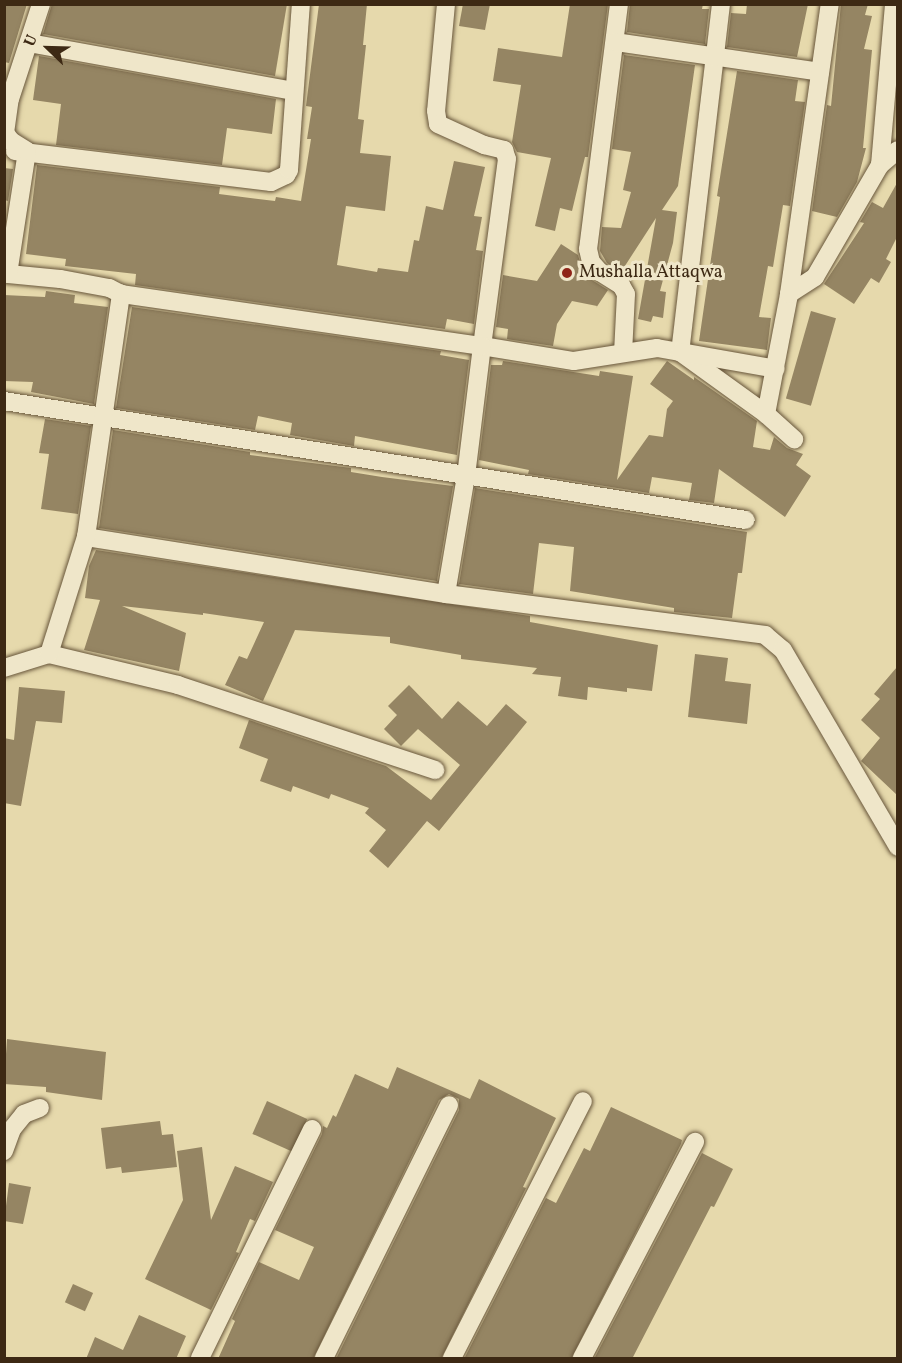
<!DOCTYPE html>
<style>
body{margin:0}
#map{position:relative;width:902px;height:1363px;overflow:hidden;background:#e6d9ac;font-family:Vollkorn,serif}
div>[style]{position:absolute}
.building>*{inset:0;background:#958563;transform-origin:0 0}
.roads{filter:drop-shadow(0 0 2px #67553a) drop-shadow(0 0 2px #67553a)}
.street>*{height:18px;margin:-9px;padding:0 9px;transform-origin:9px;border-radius:9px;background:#efe6c9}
.dots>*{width:16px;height:16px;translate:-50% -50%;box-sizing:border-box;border:3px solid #efe6c9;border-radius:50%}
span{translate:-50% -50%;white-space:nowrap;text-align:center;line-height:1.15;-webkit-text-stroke:6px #efe6c9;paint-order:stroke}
.poi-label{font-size:18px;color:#3d2914}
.left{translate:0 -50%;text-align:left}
.frame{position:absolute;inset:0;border:6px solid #3d2914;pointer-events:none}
.north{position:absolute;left:18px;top:18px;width:60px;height:60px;-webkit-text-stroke:4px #efe6c9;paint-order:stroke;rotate:293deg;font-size:16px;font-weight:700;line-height:24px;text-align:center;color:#3d2914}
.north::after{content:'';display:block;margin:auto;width:21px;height:27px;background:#3d2914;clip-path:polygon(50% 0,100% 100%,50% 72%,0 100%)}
</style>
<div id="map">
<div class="building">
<div style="clip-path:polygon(4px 4px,27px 4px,9px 63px,4px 62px)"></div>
<div style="clip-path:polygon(52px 4px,287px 4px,275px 76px,43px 34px)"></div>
<div style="clip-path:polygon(319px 4px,367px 4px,363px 45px,366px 45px,358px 119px,364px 120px,360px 153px,391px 156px,385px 211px,346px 206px,337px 265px,377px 272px,378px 268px,408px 272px,414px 240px,419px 241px,426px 206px,443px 210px,454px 161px,485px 167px,474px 216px,482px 217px,476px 250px,483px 251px,474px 324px,447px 319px,445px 329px,135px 285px,136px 274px,65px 266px,66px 259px,26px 254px,37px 165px,220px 187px,219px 194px,275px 201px,276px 197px,301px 201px,311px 139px,307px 139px,312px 107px,306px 106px)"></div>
<div style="clip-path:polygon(463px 4px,490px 4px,485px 30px,459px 26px)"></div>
<div style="clip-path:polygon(570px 4px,608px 4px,588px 157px,585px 157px,572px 211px,560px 208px,555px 231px,535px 226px,551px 158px,517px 152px,512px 142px,521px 85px,493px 81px,498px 48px,562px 57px)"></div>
<div style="clip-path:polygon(630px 4px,703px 4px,702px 9px,709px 9px,705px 44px,627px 32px)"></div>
<div style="clip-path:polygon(747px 4px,808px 4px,797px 57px,727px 47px,731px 13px,746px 14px)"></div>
<div style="clip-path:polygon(841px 4px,868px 4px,865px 15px,872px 16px,864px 49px,872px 50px,863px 148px,866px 148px,857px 182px,837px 217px,812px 211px,827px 105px,831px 106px)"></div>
<div style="clip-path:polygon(624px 55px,695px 65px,678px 186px,662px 210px,677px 212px,673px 243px,660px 291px,666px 292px,663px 318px,653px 316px,651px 322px,638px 319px,656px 218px,621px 272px,607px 263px,600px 251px,602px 227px,621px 228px,631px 192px,623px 190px,631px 152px,612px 149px)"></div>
<div style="clip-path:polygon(39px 56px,276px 99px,272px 134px,227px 128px,222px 165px,56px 145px,61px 104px,33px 100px)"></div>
<div style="clip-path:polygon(737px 71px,798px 80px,795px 101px,805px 102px,790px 206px,783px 205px,773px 267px,768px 266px,759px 317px,771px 318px,767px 350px,699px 341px,720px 197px,717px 196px)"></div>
<div style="clip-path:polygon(4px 168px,13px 169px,8px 201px,4px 200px)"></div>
<div style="clip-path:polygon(897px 183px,897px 237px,886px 259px,891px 262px,879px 283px,871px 278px,854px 304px,824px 284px,864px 223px,860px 222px,872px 202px,883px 208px)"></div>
<div style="clip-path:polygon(561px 244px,578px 255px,582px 269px,592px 280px,608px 290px,596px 308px,597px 306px,572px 301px,557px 324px,553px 346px,507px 339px,508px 329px,496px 327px,503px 275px,537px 281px)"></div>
<div style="clip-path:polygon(46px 291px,75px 295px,74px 303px,108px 307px,94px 404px,31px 392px,33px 382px,4px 381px,4px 295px,45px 297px)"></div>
<div style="clip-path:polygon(132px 307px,441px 351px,440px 355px,469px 360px,457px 455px,355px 436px,354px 446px,290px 435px,292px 423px,258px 416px,255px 430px,116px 408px)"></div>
<div style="left:811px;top:311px;width:26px;height:91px;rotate:16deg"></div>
<div style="clip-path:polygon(503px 361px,599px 376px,600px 371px,633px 376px,617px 480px,649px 435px,663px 437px,667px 409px,673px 401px,650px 384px,667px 361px,694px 380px,694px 377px,757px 421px,753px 447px,770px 450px,774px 437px,787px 448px,803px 454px,796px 465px,811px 476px,785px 517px,719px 469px,714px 503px,689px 500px,692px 483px,652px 477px,649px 493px,528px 474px,529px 470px,479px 460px,491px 365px,502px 365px)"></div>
<div style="clip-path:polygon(45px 419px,91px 426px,78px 514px,41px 509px,49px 454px,39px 453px)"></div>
<div style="clip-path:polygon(113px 430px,250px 452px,250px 455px,351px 468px,351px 472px,382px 477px,453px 486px,437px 581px,99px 528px)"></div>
<div style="clip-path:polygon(475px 488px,747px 532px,742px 573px,738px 573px,732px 618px,674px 612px,674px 608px,570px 591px,574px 547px,539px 543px,533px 594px,459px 584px)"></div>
<div style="clip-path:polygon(96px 550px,530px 616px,530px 622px,658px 645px,652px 691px,627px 688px,627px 692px,588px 687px,587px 700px,558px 696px,561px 677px,532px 674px,537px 668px,461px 659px,461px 655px,390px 643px,390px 637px,295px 630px,263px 701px,225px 685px,239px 656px,247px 659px,264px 622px,203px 613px,203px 615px,122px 606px,186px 633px,179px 671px,84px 650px,100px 600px,85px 598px,89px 566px)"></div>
<div style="clip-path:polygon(695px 654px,728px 658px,725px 681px,751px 684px,747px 724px,688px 717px)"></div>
<div style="clip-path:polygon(897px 667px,897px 795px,861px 761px,880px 738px,861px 720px,880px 699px,874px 694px)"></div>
<div style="clip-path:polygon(409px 685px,442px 719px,458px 701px,487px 726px,506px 704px,527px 722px,439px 831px,427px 821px,388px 868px,369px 851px,386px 830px,365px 813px,369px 808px,331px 794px,329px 799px,293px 786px,291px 792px,260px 781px,268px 759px,239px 748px,249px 720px,386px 766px,431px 800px,460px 765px,418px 729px,401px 746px,384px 729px,397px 715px,388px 706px)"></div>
<div style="clip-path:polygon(19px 687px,65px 691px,62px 723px,36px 721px,21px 806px,4px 803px,4px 738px,14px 740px)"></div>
<div style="clip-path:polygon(7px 1039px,106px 1052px,102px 1100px,46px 1092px,46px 1087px,4px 1084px)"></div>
<div style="clip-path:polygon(397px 1067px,470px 1099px,479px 1079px,556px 1118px,523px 1187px,526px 1188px,441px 1359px,336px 1359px,459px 1110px,459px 1099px,449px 1094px,439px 1100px,313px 1359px,218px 1359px,235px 1321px,232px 1319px,259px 1262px,299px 1280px,314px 1247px,275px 1230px,322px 1134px,323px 1126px,327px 1128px,333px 1115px,336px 1117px,355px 1074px,388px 1089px)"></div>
<div style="left:267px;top:1101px;width:44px;height:36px;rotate:24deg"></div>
<div style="clip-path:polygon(611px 1107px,682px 1140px,681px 1144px,571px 1359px,464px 1359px,546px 1198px,556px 1203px,584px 1148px,590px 1151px)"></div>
<div style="clip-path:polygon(160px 1121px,162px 1135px,173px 1134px,177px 1167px,122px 1173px,121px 1167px,106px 1169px,101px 1128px)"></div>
<div style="clip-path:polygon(202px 1147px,211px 1220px,235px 1166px,273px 1182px,255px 1221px,250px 1219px,236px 1252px,239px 1253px,211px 1310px,145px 1279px,183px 1200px,177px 1151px)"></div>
<div style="clip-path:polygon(702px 1153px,733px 1169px,714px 1207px,711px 1206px,632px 1359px,594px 1359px)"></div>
<div style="clip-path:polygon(9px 1183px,31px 1187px,23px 1224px,4px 1221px)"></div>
<div style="left:73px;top:1284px;width:22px;height:20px;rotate:24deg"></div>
<div style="clip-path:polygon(139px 1315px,186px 1336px,176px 1359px,86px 1359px,95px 1337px,123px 1350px)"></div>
</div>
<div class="roads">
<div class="street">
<div style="left:446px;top:4px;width:107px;rotate:95.3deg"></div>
<div style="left:436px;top:111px;width:13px;rotate:81deg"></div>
<div style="left:438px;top:124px;width:51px;rotate:24.5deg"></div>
<div style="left:484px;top:145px;width:21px;rotate:14deg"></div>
<div style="left:504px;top:150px;width:9px;rotate:72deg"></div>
<div style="left:507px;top:159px;width:189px;rotate:97.6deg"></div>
<div style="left:482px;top:346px;width:93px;rotate:9.3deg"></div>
<div style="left:574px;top:361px;width:84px;rotate:-8.9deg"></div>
<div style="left:657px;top:348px;width:23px;rotate:10deg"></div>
<div style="left:680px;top:352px;width:106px;rotate:35.8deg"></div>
<div style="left:766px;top:414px;width:38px;rotate:42deg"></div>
<div style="left:619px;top:4px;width:247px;rotate:97.2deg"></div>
<div style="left:588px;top:249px;width:13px;rotate:77deg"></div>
<div style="left:591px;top:262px;width:13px;rotate:48deg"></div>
<div style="left:600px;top:272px;width:25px;rotate:32deg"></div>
<div style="left:621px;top:285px;width:10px;rotate:61deg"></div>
<div style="left:626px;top:294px;width:59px;rotate:92.9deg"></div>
<div style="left:721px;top:4px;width:350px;rotate:96.7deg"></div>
<div style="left:680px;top:352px;width:97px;rotate:10deg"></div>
<div style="left:615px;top:42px;width:207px;rotate:8.3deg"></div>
<div style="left:29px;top:43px;width:269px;rotate:10.3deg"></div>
<div style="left:15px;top:151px;width:258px;rotate:6.9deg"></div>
<div style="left:271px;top:182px;width:17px;rotate:-25deg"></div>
<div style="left:286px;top:175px;width:6px;rotate:-59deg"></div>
<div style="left:289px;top:170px;width:166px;rotate:-85.9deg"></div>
<div style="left:880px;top:165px;width:162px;rotate:-85deg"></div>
<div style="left:789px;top:294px;width:31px;rotate:-33deg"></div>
<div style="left:815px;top:277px;width:129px;rotate:-59.9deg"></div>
<div style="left:880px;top:165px;width:23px;rotate:-40deg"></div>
<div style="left:4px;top:401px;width:751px;rotate:9.11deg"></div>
<div style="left:766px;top:414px;width:122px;rotate:-79.1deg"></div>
<div style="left:789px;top:294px;width:293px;rotate:-82deg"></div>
<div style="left:86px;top:537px;width:364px;rotate:9deg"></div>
<div style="left:446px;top:594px;width:120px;rotate:-80.4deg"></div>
<div style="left:466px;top:476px;width:131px;rotate:-83deg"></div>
<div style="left:482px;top:346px;width:365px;rotate:-171.8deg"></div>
<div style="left:446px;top:594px;width:322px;rotate:7.3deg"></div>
<div style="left:765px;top:635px;width:23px;rotate:40deg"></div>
<div style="left:783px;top:650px;width:228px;rotate:59.7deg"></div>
<div style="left:49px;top:654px;width:133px;rotate:13.5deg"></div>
<div style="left:178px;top:685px;width:271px;rotate:18.3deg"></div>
<div style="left:4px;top:668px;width:47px;rotate:-17.3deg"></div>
<div style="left:49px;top:654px;width:123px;rotate:-72.5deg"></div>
<div style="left:86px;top:537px;width:246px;rotate:-81.8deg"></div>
<div style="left:121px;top:294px;width:13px;rotate:-153deg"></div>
<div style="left:109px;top:288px;width:50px;rotate:-169.6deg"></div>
<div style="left:60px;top:279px;width:52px;rotate:-174.5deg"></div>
<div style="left:8px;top:274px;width:124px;rotate:-81.2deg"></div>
<div style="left:27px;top:151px;width:19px;rotate:-148deg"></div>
<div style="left:11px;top:141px;width:10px;rotate:-127deg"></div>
<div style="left:5px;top:133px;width:34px;rotate:-82deg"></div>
<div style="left:10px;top:99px;width:100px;rotate:-71.9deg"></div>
<div style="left:4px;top:1151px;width:23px;rotate:-70deg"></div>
<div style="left:12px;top:1129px;width:19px;rotate:-51deg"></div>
<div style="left:24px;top:1114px;width:17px;rotate:-21deg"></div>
<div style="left:200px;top:1358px;width:255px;rotate:-63.9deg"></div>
<div style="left:324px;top:1358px;width:282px;rotate:-63.7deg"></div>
<div style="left:452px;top:1358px;width:288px;rotate:-63deg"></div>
<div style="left:582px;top:1358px;width:244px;rotate:-62.4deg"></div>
</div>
</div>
<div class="dots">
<div style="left:567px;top:273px;background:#8f2418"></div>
</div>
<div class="poi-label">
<span class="left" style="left:579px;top:273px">Mushalla Attaqwa</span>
</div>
<div class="frame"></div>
<div class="north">U</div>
</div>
